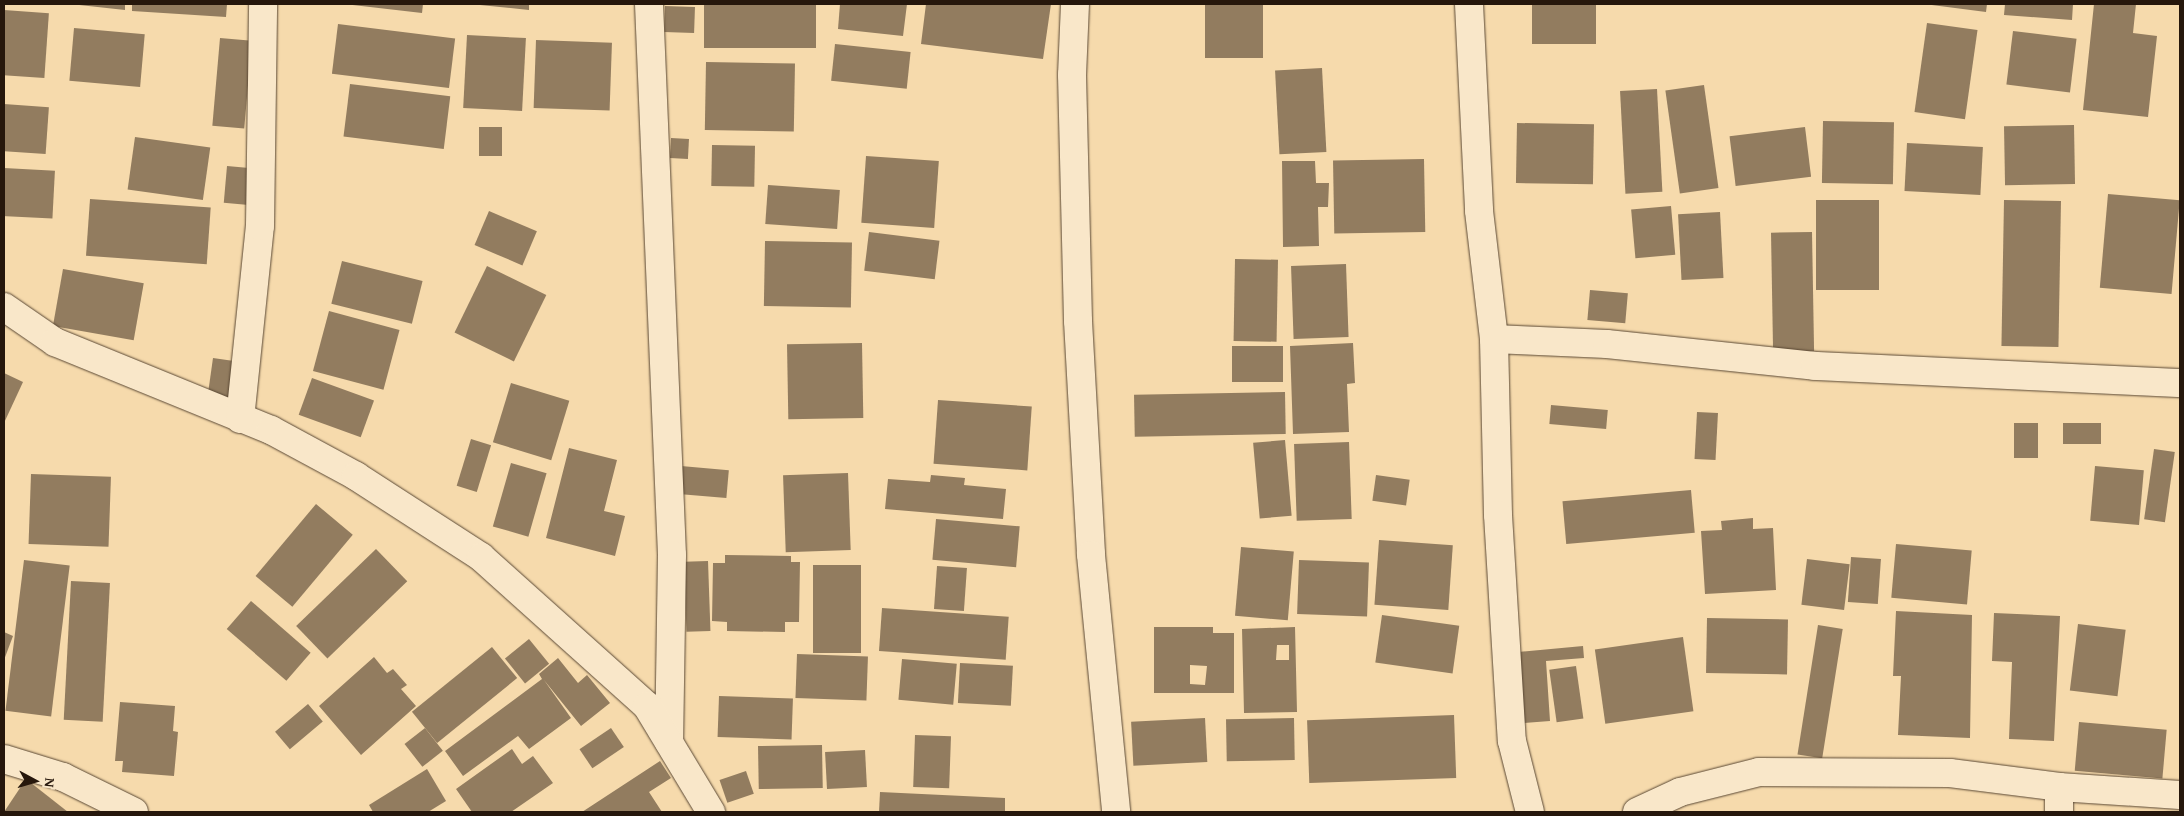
<!DOCTYPE html>
<style>
body{margin:0}
#map{position:relative;width:2184px;height:816px;overflow:hidden;background:#f6daac;font-family:"Gentium Book Plus",serif}
div>[style]{position:absolute}
.building>*{inset:0;background:#927c5f;transform-origin:0 0}
.roads{filter:drop-shadow(0 0 1px #5a4834) drop-shadow(0 0 1px #5a4834)}
.minor>*{height:28px;margin:-14px;padding:0 14px;transform-origin:14px;border-radius:14px;background:#f9e7c9}
span{translate:-50% -50%;white-space:nowrap;text-align:center;line-height:1.15;-webkit-text-stroke:4.5px #f9e7c9;paint-order:stroke}
.frame{position:absolute;inset:0;border:5px solid #26170c;pointer-events:none}
.north{position:absolute;left:10px;top:756px;width:50px;height:50px;-webkit-text-stroke:4px #f9e7c9;paint-order:stroke;rotate:96deg;font-size:14px;font-weight:700;line-height:20px;text-align:center;color:#26170c}
.north::after{content:'';display:block;margin:auto;width:18px;height:22px;background:#26170c;clip-path:polygon(50% 0,100% 100%,50% 72%,0 100%)}
</style>
<div id="map">
<div class="building">
<div style="clip-path:polygon(70px 4px,125px 4px,125px 10px)"></div>
<div style="clip-path:polygon(132px 4px,227px 4px,226px 17px,132px 11px)"></div>
<div style="clip-path:polygon(344px 4px,423px 4px,422px 13px)"></div>
<div style="clip-path:polygon(470px 4px,529px 4px,529px 10px)"></div>
<div style="left:704px;top:4px;width:112px;height:44px"></div>
<div style="clip-path:polygon(840px 4px,907px 4px,903px 36px,838px 29px)"></div>
<div style="clip-path:polygon(926px 4px,1051px 4px,1043px 59px,921px 44px)"></div>
<div style="left:1205px;top:4px;width:58px;height:54px"></div>
<div style="left:1532px;top:4px;width:64px;height:40px"></div>
<div style="clip-path:polygon(1924px 4px,1987px 4px,1986px 12px)"></div>
<div style="clip-path:polygon(2005px 4px,2073px 4px,2072px 20px,2004px 15px)"></div>
<div style="clip-path:polygon(2094px 4px,2136px 4px,2133px 33px,2157px 36px,2148px 117px,2083px 110px)"></div>
<div style="left:665px;top:6px;width:30px;height:26px;rotate:2deg"></div>
<div style="left:4px;top:10px;width:45px;height:65px;rotate:4deg"></div>
<div style="left:1927px;top:23px;width:51px;height:90px;rotate:8deg"></div>
<div style="left:338px;top:24px;width:118px;height:50px;rotate:7deg"></div>
<div style="left:74px;top:28px;width:71px;height:53px;rotate:5deg"></div>
<div style="left:2013px;top:31px;width:64px;height:54px;rotate:7deg"></div>
<div style="left:467px;top:35px;width:59px;height:73px;rotate:3deg"></div>
<div style="left:220px;top:38px;width:32px;height:88px;rotate:5deg"></div>
<div style="left:536px;top:40px;width:76px;height:68px;rotate:2deg"></div>
<div style="left:835px;top:44px;width:76px;height:37px;rotate:6deg"></div>
<div style="left:706px;top:62px;width:89px;height:68px;rotate:1deg"></div>
<div style="left:1322px;top:68px;width:84px;height:47px;rotate:87deg"></div>
<div style="left:350px;top:84px;width:101px;height:53px;rotate:7deg"></div>
<div style="left:1704px;top:85px;width:104px;height:39px;rotate:82deg"></div>
<div style="left:1657px;top:89px;width:103px;height:37px;rotate:87deg"></div>
<div style="left:4px;top:104px;width:45px;height:47px;rotate:4deg"></div>
<div style="left:1823px;top:121px;width:71px;height:62px;rotate:1deg"></div>
<div style="left:1517px;top:123px;width:77px;height:60px;rotate:1deg"></div>
<div style="left:2074px;top:125px;width:59px;height:70px;rotate:89deg"></div>
<div style="left:479px;top:127px;width:23px;height:29px"></div>
<div style="left:1805px;top:127px;width:50px;height:76px;rotate:83deg"></div>
<div style="left:135px;top:137px;width:76px;height:53px;rotate:8deg"></div>
<div style="left:671px;top:138px;width:18px;height:20px;rotate:3deg"></div>
<div style="left:1907px;top:143px;width:76px;height:48px;rotate:3deg"></div>
<div style="left:712px;top:145px;width:43px;height:41px;rotate:1deg"></div>
<div style="left:866px;top:156px;width:73px;height:67px;rotate:4deg"></div>
<div style="left:1424px;top:159px;width:73px;height:91px;rotate:89deg"></div>
<div style="clip-path:polygon(1282px 161px,1315px 161px,1316px 183px,1329px 183px,1328px 207px,1318px 207px,1319px 246px,1283px 247px)"></div>
<div style="left:227px;top:166px;width:25px;height:37px;rotate:5deg"></div>
<div style="left:4px;top:168px;width:51px;height:48px;rotate:3deg"></div>
<div style="left:768px;top:185px;width:72px;height:39px;rotate:4deg"></div>
<div style="left:2108px;top:194px;width:72px;height:94px;rotate:5deg"></div>
<div style="left:90px;top:199px;width:121px;height:57px;rotate:4deg"></div>
<div style="left:1816px;top:200px;width:63px;height:90px"></div>
<div style="left:2004px;top:200px;width:57px;height:146px;rotate:1deg"></div>
<div style="left:1671px;top:206px;width:49px;height:40px;rotate:85deg"></div>
<div style="left:489px;top:211px;width:52px;height:37px;rotate:23deg"></div>
<div style="left:1720px;top:212px;width:66px;height:42px;rotate:87deg"></div>
<div style="left:869px;top:232px;width:71px;height:39px;rotate:7deg"></div>
<div style="left:1812px;top:232px;width:119px;height:41px;rotate:89deg"></div>
<div style="left:765px;top:241px;width:87px;height:65px;rotate:1deg"></div>
<div style="left:1235px;top:259px;width:43px;height:82px;rotate:1deg"></div>
<div style="left:342px;top:261px;width:83px;height:44px;rotate:14deg"></div>
<div style="left:1346px;top:264px;width:73px;height:55px;rotate:88deg"></div>
<div style="left:487px;top:266px;width:66px;height:74px;rotate:26deg"></div>
<div style="left:63px;top:269px;width:82px;height:58px;rotate:10deg"></div>
<div style="left:1590px;top:290px;width:38px;height:30px;rotate:5deg"></div>
<div style="left:329px;top:311px;width:73px;height:62px;rotate:15deg"></div>
<div style="left:862px;top:343px;width:75px;height:75px;rotate:89deg"></div>
<div style="clip-path:polygon(1353px 343px,1355px 383px,1347px 384px,1349px 432px,1293px 434px,1290px 346px)"></div>
<div style="left:1232px;top:346px;width:51px;height:36px"></div>
<div style="left:213px;top:358px;width:28px;height:39px;rotate:8deg"></div>
<div style="clip-path:polygon(4px 373px,23px 382px,4px 423px)"></div>
<div style="left:312px;top:378px;width:66px;height:39px;rotate:20deg"></div>
<div style="left:511px;top:383px;width:61px;height:62px;rotate:17deg"></div>
<div style="left:1285px;top:392px;width:42px;height:151px;rotate:89deg"></div>
<div style="left:938px;top:400px;width:94px;height:64px;rotate:4deg"></div>
<div style="left:1551px;top:405px;width:57px;height:19px;rotate:5deg"></div>
<div style="left:1697px;top:412px;width:21px;height:47px;rotate:3deg"></div>
<div style="left:2014px;top:423px;width:24px;height:35px"></div>
<div style="left:2101px;top:423px;width:21px;height:38px;rotate:90deg"></div>
<div style="left:471px;top:439px;width:21px;height:49px;rotate:17deg"></div>
<div style="left:1285px;top:440px;width:76px;height:32px;rotate:85deg"></div>
<div style="left:1349px;top:442px;width:77px;height:55px;rotate:88deg"></div>
<div style="clip-path:polygon(569px 448px,617px 460px,604px 511px,625px 516px,615px 556px,546px 538px)"></div>
<div style="left:2154px;top:449px;width:21px;height:71px;rotate:8deg"></div>
<div style="left:511px;top:463px;width:37px;height:66px;rotate:16deg"></div>
<div style="left:681px;top:466px;width:48px;height:28px;rotate:5deg"></div>
<div style="left:2095px;top:466px;width:49px;height:55px;rotate:5deg"></div>
<div style="left:848px;top:473px;width:77px;height:65px;rotate:88deg"></div>
<div style="left:31px;top:474px;width:80px;height:70px;rotate:2deg"></div>
<div style="clip-path:polygon(931px 475px,965px 478px,964px 485px,1006px 489px,1003px 519px,885px 509px,888px 479px,930px 482px)"></div>
<div style="left:1376px;top:475px;width:34px;height:26px;rotate:8deg"></div>
<div style="left:1691px;top:490px;width:43px;height:129px;rotate:85deg"></div>
<div style="left:316px;top:504px;width:48px;height:94px;rotate:40deg"></div>
<div style="clip-path:polygon(1753px 518px,1753px 529px,1773px 528px,1776px 590px,1705px 594px,1701px 531px,1722px 530px,1721px 521px)"></div>
<div style="left:936px;top:519px;width:84px;height:41px;rotate:5deg"></div>
<div style="left:1379px;top:540px;width:74px;height:65px;rotate:4deg"></div>
<div style="left:1896px;top:544px;width:76px;height:54px;rotate:5deg"></div>
<div style="left:1241px;top:547px;width:53px;height:69px;rotate:5deg"></div>
<div style="left:376px;top:549px;width:45px;height:111px;rotate:46deg"></div>
<div style="clip-path:polygon(725px 555px,791px 556px,791px 562px,800px 562px,799px 622px,785px 622px,785px 632px,727px 631px,727px 622px,712px 621px,713px 563px,725px 563px)"></div>
<div style="left:1851px;top:557px;width:30px;height:45px;rotate:4deg"></div>
<div style="left:1807px;top:559px;width:43px;height:46px;rotate:7deg"></div>
<div style="left:24px;top:560px;width:46px;height:152px;rotate:7deg"></div>
<div style="left:1299px;top:560px;width:70px;height:54px;rotate:2deg"></div>
<div style="left:708px;top:561px;width:70px;height:24px;rotate:88deg"></div>
<div style="left:813px;top:565px;width:48px;height:88px"></div>
<div style="left:937px;top:566px;width:30px;height:43px;rotate:4deg"></div>
<div style="left:71px;top:581px;width:39px;height:139px;rotate:3deg"></div>
<div style="left:251px;top:601px;width:79px;height:37px;rotate:41deg"></div>
<div style="left:882px;top:608px;width:127px;height:43px;rotate:4deg"></div>
<div style="clip-path:polygon(1896px 611px,1972px 615px,1970px 738px,1898px 735px,1901px 676px,1893px 676px)"></div>
<div style="clip-path:polygon(1994px 613px,2060px 616px,2054px 741px,2009px 739px,2012px 662px,1992px 661px)"></div>
<div style="left:1382px;top:615px;width:78px;height:48px;rotate:8deg"></div>
<div style="left:1707px;top:618px;width:81px;height:55px;rotate:1deg"></div>
<div style="left:2078px;top:624px;width:48px;height:67px;rotate:7deg"></div>
<div style="left:1818px;top:625px;width:25px;height:131px;rotate:9deg"></div>
<div style="clip-path:polygon(evenodd,1154px 627px,1213px 627px,1213px 633px,1234px 633px,1234px 693px,1154px 693px,1154px 627px,1190px 665px,1207px 666px,1205px 685px,1190px 684px,1190px 665px)"></div>
<div style="clip-path:polygon(evenodd,1295px 627px,1297px 712px,1244px 713px,1242px 629px,1295px 627px,1277px 645px,1289px 645px,1289px 660px,1276px 660px,1277px 645px)"></div>
<div style="clip-path:polygon(4px 632px,13px 636px,4px 660px)"></div>
<div style="left:1683px;top:637px;width:75px;height:89px;rotate:82deg"></div>
<div style="left:529px;top:639px;width:32px;height:31px;rotate:51deg"></div>
<div style="clip-path:polygon(1583px 646px,1584px 658px,1546px 661px,1550px 721px,1524px 723px,1518px 652px)"></div>
<div style="left:492px;top:647px;width:40px;height:103px;rotate:51deg"></div>
<div style="left:797px;top:654px;width:71px;height:44px;rotate:2deg"></div>
<div style="clip-path:polygon(374px 657px,387px 673px,393px 669px,407px 685px,401px 689px,416px 706px,361px 755px,319px 706px)"></div>
<div style="clip-path:polygon(558px 658px,578px 683px,587px 675px,610px 703px,581px 726px,544px 680px,571px 718px,529px 749px,518px 736px,463px 776px,445px 751px,542px 679px,539px 674px)"></div>
<div style="left:902px;top:659px;width:55px;height:41px;rotate:5deg"></div>
<div style="left:960px;top:663px;width:53px;height:40px;rotate:3deg"></div>
<div style="left:1576px;top:666px;width:53px;height:27px;rotate:82deg"></div>
<div style="left:719px;top:696px;width:74px;height:41px;rotate:2deg"></div>
<div style="clip-path:polygon(120px 702px,175px 706px,173px 731px,178px 732px,174px 776px,122px 772px,123px 761px,115px 761px)"></div>
<div style="left:308px;top:704px;width:23px;height:43px;rotate:50deg"></div>
<div style="left:1454px;top:715px;width:63px;height:147px;rotate:88deg"></div>
<div style="left:1205px;top:718px;width:44px;height:74px;rotate:87deg"></div>
<div style="left:1294px;top:718px;width:42px;height:68px;rotate:89deg"></div>
<div style="left:2079px;top:722px;width:88px;height:49px;rotate:5deg"></div>
<div style="left:425px;top:728px;width:29px;height:26px;rotate:52deg"></div>
<div style="left:611px;top:728px;width:23px;height:38px;rotate:56deg"></div>
<div style="left:915px;top:735px;width:36px;height:52px;rotate:2deg"></div>
<div style="left:822px;top:745px;width:43px;height:64px;rotate:89deg"></div>
<div style="clip-path:polygon(512px 749px,522px 764px,533px 756px,553px 783px,511px 812px,472px 812px,456px 789px)"></div>
<div style="left:865px;top:750px;width:37px;height:40px;rotate:87deg"></div>
<div style="clip-path:polygon(660px 761px,671px 778px,649px 792px,662px 812px,582px 812px)"></div>
<div style="clip-path:polygon(427px 769px,446px 801px,428px 812px,373px 812px,369px 805px)"></div>
<div style="left:746px;top:771px;width:24px;height:28px;rotate:71deg"></div>
<div style="clip-path:polygon(26px 779px,68px 812px,4px 812px)"></div>
<div style="clip-path:polygon(880px 792px,1005px 798px,1005px 812px,879px 812px)"></div>
</div>
<div class="roads">
<div class="minor">
<div style="left:649px;top:4px;width:551px;rotate:87.61deg"></div>
<div style="left:672px;top:555px;width:187px;rotate:90.9deg"></div>
<div style="left:1075px;top:4px;width:71px;rotate:92.4deg"></div>
<div style="left:1072px;top:75px;width:246px;rotate:88.6deg"></div>
<div style="left:1078px;top:321px;width:234px;rotate:86.8deg"></div>
<div style="left:1091px;top:555px;width:258px;rotate:84.4deg"></div>
<div style="left:1469px;top:4px;width:207px;rotate:87.2deg"></div>
<div style="left:1479px;top:211px;width:129px;rotate:83.3deg"></div>
<div style="left:1494px;top:339px;width:176px;rotate:88.7deg"></div>
<div style="left:1498px;top:515px;width:226px;rotate:86.5deg"></div>
<div style="left:1512px;top:741px;width:73px;rotate:75.8deg"></div>
<div style="left:4px;top:307px;width:62px;rotate:34.5deg"></div>
<div style="left:55px;top:342px;width:233px;rotate:22.2deg"></div>
<div style="left:271px;top:430px;width:97px;rotate:28.4deg"></div>
<div style="left:356px;top:476px;width:149px;rotate:32.9deg"></div>
<div style="left:481px;top:557px;width:223px;rotate:41.9deg"></div>
<div style="left:647px;top:706px;width:124px;rotate:58.9deg"></div>
<div style="left:1494px;top:339px;width:113px;rotate:2.5deg"></div>
<div style="left:1607px;top:344px;width:209px;rotate:6deg"></div>
<div style="left:1815px;top:366px;width:365px;rotate:2.7deg"></div>
<div style="left:240px;top:419px;width:194px;rotate:-84.1deg"></div>
<div style="left:260px;top:226px;width:222px;rotate:-89.2deg"></div>
<div style="left:4px;top:759px;width:62px;rotate:17deg"></div>
<div style="left:63px;top:777px;width:79px;rotate:26.2deg"></div>
<div style="left:2059px;top:787px;width:25px;rotate:90deg"></div>
<div style="left:1637px;top:812px;width:47px;rotate:-24.9deg"></div>
<div style="left:1680px;top:792px;width:81px;rotate:-14.2deg"></div>
<div style="left:1759px;top:772px;width:191px;rotate:0.3deg"></div>
<div style="left:1950px;top:773px;width:110px;rotate:7.3deg"></div>
<div style="left:2059px;top:787px;width:121px;rotate:3.8deg"></div>
</div>
</div>
<div class="frame"></div>
<div class="north">N</div>
</div>
